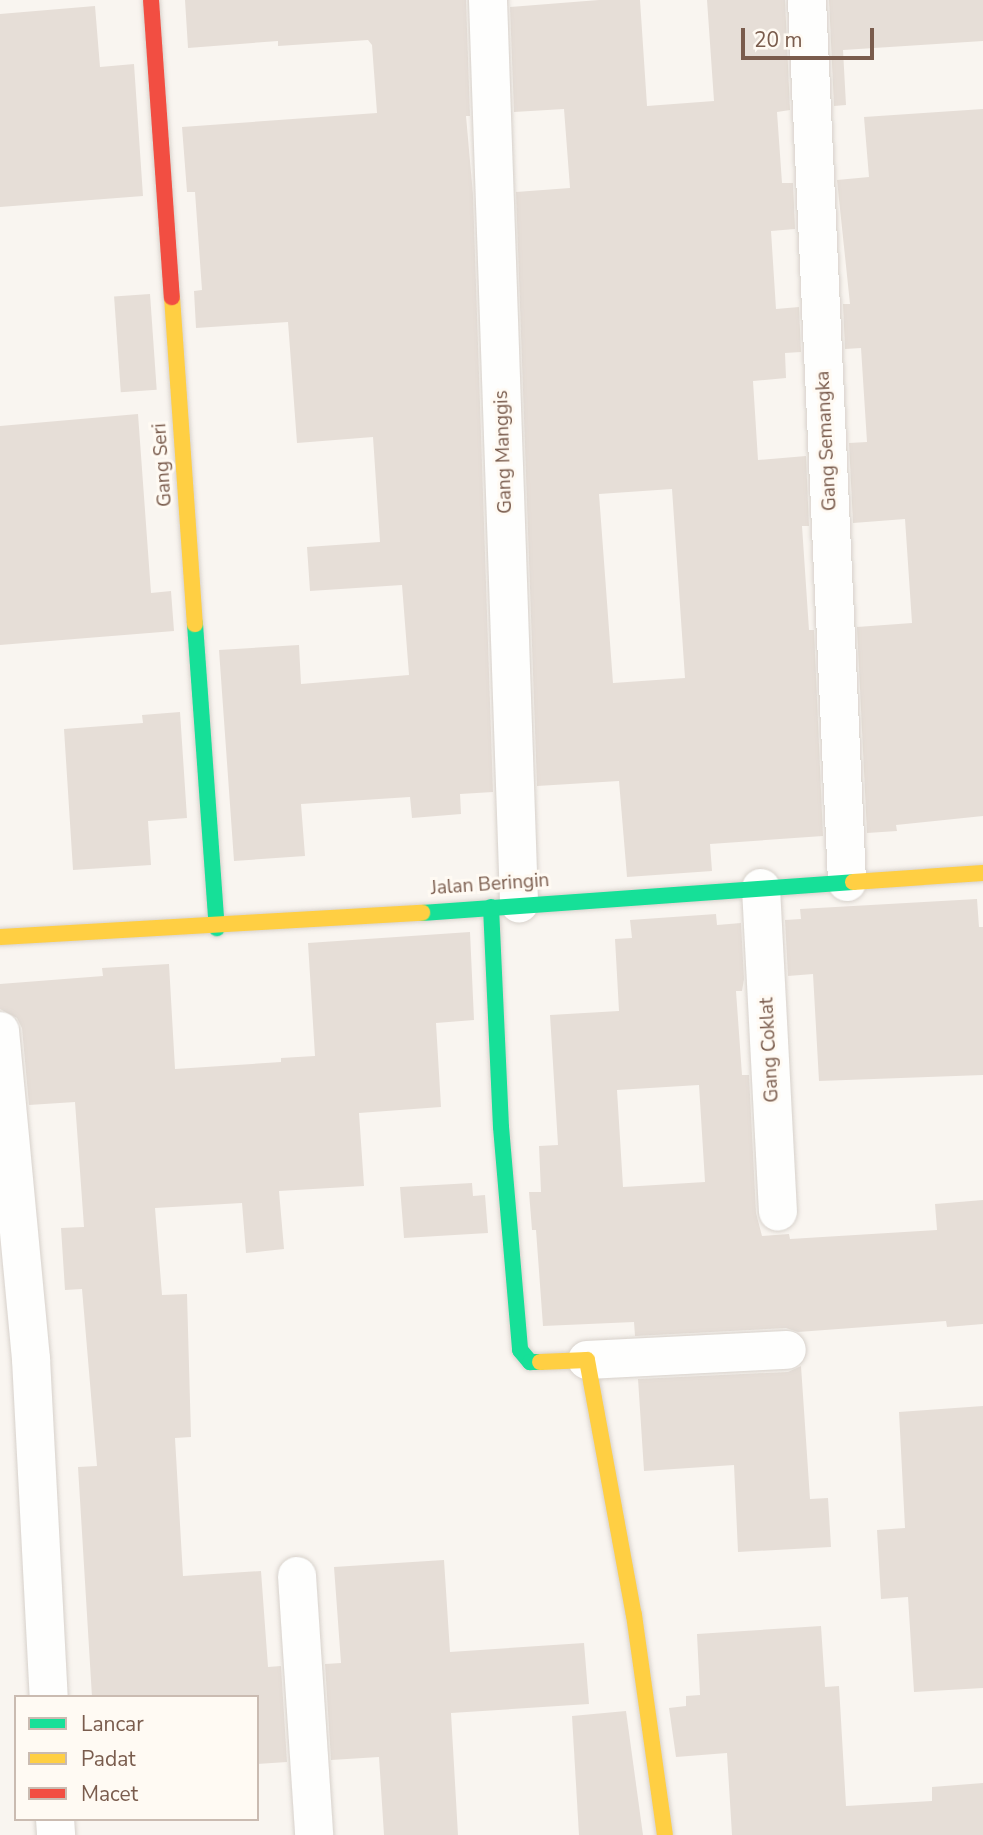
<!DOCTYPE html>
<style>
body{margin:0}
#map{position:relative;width:983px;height:1835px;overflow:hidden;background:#f9f5f0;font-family:"Nunito Sans",sans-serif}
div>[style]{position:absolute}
.building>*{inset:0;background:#e6ded7;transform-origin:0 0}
.roads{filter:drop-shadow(0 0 2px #d7d1cb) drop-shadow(0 0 2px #d7d1cb)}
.street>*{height:38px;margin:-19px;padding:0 19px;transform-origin:19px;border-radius:19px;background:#fefefd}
.fast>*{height:16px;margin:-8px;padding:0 8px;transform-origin:8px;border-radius:8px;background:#16e098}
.slow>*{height:16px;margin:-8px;padding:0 8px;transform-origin:8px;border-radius:8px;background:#ffcf43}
.jam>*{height:16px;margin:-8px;padding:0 8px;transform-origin:8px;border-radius:8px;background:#f24e42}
span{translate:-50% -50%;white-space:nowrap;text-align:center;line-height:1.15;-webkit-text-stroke:6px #fffaf3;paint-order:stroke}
.street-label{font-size:19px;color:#7a5c4d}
.legend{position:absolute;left:14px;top:1695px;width:245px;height:126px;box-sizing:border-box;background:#fffaf3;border:2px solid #cabbb1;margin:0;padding:9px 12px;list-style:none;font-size:21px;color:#7a5c4d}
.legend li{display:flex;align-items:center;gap:14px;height:35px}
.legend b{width:35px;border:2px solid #cabbb1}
.scale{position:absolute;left:741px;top:28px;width:133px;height:32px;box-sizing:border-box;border:4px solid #7a5c4d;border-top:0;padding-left:9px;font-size:21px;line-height:24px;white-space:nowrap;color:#7a5c4d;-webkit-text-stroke:5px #fffaf3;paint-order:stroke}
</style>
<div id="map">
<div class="building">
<div style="clip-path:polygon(185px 0,466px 0,470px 116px,466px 116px,473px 195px,493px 792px,460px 794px,461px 814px,412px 818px,410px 797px,301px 804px,305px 856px,234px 861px,219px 650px,299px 645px,301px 684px,409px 675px,402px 585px,310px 591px,307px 547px,380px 542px,373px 437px,297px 443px,288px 322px,196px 328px,194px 291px,202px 290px,195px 192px,187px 192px,182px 127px,377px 113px,372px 45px,368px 40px,278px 46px,278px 41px,188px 48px)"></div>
<div style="clip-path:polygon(evenodd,599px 0,640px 0,647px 106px,714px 101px,707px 0,785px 0,790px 110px,777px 112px,782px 183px,793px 183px,795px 229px,771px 231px,776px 309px,799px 307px,801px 352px,785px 353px,786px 378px,753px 381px,758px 460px,806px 456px,809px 526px,802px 526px,809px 630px,814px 630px,823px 836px,710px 844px,712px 871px,627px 877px,619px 781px,537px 786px,516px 192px,570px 188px,564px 109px,514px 112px,510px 7px,599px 0,672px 489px,685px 678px,613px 683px,599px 494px,672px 489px)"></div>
<div style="clip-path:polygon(829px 0,983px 0,983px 41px,843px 50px,846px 105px,834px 106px)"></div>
<div style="clip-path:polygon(95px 6px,100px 67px,134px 64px,143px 196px,0 207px,0 14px)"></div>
<div style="clip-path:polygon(983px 109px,983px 816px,896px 825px,897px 831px,867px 833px,857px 627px,912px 623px,905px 519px,853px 523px,849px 443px,867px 442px,861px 348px,845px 349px,843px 304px,850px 304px,837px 180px,869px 177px,864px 117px)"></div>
<div style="left:150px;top:294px;width:96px;height:36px;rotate:86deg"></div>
<div style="clip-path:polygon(138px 414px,151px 593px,171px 591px,174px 631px,0 645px,0 426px)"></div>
<div style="clip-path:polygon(180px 712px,187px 818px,148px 821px,151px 865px,73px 870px,64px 729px,143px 723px,142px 715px)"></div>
<div style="clip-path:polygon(977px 899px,979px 927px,983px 927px,983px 1075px,819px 1081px,813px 974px,788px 976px,785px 920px,801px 919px,800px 909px)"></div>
<div style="clip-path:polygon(evenodd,716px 914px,717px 925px,741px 923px,744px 979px,742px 991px,736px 991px,742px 1075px,749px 1075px,756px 1213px,762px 1236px,789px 1234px,790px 1239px,937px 1230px,935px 1204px,983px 1200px,983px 1324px,947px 1327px,946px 1321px,798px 1332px,786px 1328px,635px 1336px,634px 1322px,543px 1326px,536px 1230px,532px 1230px,529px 1192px,541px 1192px,539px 1146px,558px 1145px,550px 1015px,619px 1011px,615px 939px,632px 938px,630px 920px,716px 914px,699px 1085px,705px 1182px,623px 1187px,617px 1090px,699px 1085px)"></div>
<div style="clip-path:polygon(470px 932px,474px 1020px,436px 1023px,441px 1107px,359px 1113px,364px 1186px,279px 1191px,284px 1249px,246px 1253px,242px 1203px,155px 1208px,162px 1295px,187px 1294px,191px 1437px,175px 1438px,183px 1576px,261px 1571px,268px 1667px,281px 1666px,287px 1762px,257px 1764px,257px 1697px,92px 1697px,78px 1467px,97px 1466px,82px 1289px,65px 1290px,61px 1228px,84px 1227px,75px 1102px,29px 1105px,22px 1028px,17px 1018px,0 1009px,0 984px,103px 976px,102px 968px,169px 964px,175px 1069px,281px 1062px,281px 1058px,315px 1056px,308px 943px)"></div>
<div style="clip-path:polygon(472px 1183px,473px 1196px,485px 1195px,488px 1233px,404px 1238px,400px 1187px)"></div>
<div style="clip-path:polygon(801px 1366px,810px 1499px,828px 1498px,831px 1547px,738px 1552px,734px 1465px,644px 1471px,638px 1379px,788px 1372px)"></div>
<div style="clip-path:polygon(983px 1406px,983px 1688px,914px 1692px,908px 1597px,881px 1599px,877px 1530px,905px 1528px,899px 1412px)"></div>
<div style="clip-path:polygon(444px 1560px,450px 1652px,584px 1643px,589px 1704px,451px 1713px,458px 1835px,384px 1835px,379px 1757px,331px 1760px,325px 1664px,341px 1663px,334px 1567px)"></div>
<div style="clip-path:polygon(821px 1626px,825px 1687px,839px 1686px,846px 1806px,932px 1801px,932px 1787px,983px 1783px,983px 1835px,732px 1835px,727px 1753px,676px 1757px,669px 1708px,686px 1706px,686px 1696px,700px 1695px,697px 1634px)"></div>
<div style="clip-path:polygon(626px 1711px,643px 1835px,579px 1835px,572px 1716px)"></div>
</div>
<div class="roads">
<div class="street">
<div style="left:488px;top:0;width:904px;rotate:88.03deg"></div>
<div style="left:807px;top:0;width:883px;rotate:87.4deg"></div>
<div style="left:761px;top:888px;width:324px;rotate:87deg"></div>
<div style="left:0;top:1031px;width:329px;rotate:84.6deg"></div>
<div style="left:31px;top:1359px;width:338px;rotate:87deg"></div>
<div style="left:587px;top:1360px;width:200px;rotate:-2.9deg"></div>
<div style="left:297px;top:1576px;width:260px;rotate:86.2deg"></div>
<div style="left:55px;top:1819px;width:16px;rotate:86deg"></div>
</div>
<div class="fast">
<div style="left:195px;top:624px;width:305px;rotate:85.9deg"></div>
<div style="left:491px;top:907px;width:220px;rotate:87.4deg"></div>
<div style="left:501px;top:1127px;width:224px;rotate:85.1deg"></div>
<div style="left:520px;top:1350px;width:16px;rotate:50deg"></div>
<div style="left:530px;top:1362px;width:10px"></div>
<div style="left:422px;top:913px;width:432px;rotate:-4.1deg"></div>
</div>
<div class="slow">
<div style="left:172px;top:297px;width:328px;rotate:86deg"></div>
<div style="left:853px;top:882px;width:130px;rotate:-4deg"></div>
<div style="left:0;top:937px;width:423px;rotate:-3.3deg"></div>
<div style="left:540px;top:1362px;width:47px;rotate:-2.4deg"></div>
<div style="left:587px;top:1360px;width:259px;rotate:79.6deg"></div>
<div style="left:634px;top:1615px;width:222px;rotate:82deg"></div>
</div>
<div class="jam">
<div style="left:151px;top:0;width:298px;rotate:86deg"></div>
</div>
</div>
<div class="street-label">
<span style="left:827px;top:441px;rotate:-93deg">Gang Semangka</span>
<span style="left:504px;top:452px;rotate:-92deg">Gang Manggis</span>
<span style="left:163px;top:465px;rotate:-94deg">Gang Seri</span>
<span style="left:490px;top:885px;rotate:-4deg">Jalan Beringin</span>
<span style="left:770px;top:1050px;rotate:-93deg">Gang Coklat</span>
</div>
<ul class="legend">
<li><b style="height:9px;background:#16e098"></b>Lancar</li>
<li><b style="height:9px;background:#ffcf43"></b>Padat</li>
<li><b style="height:9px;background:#f24e42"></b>Macet</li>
</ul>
<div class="scale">20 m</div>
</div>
